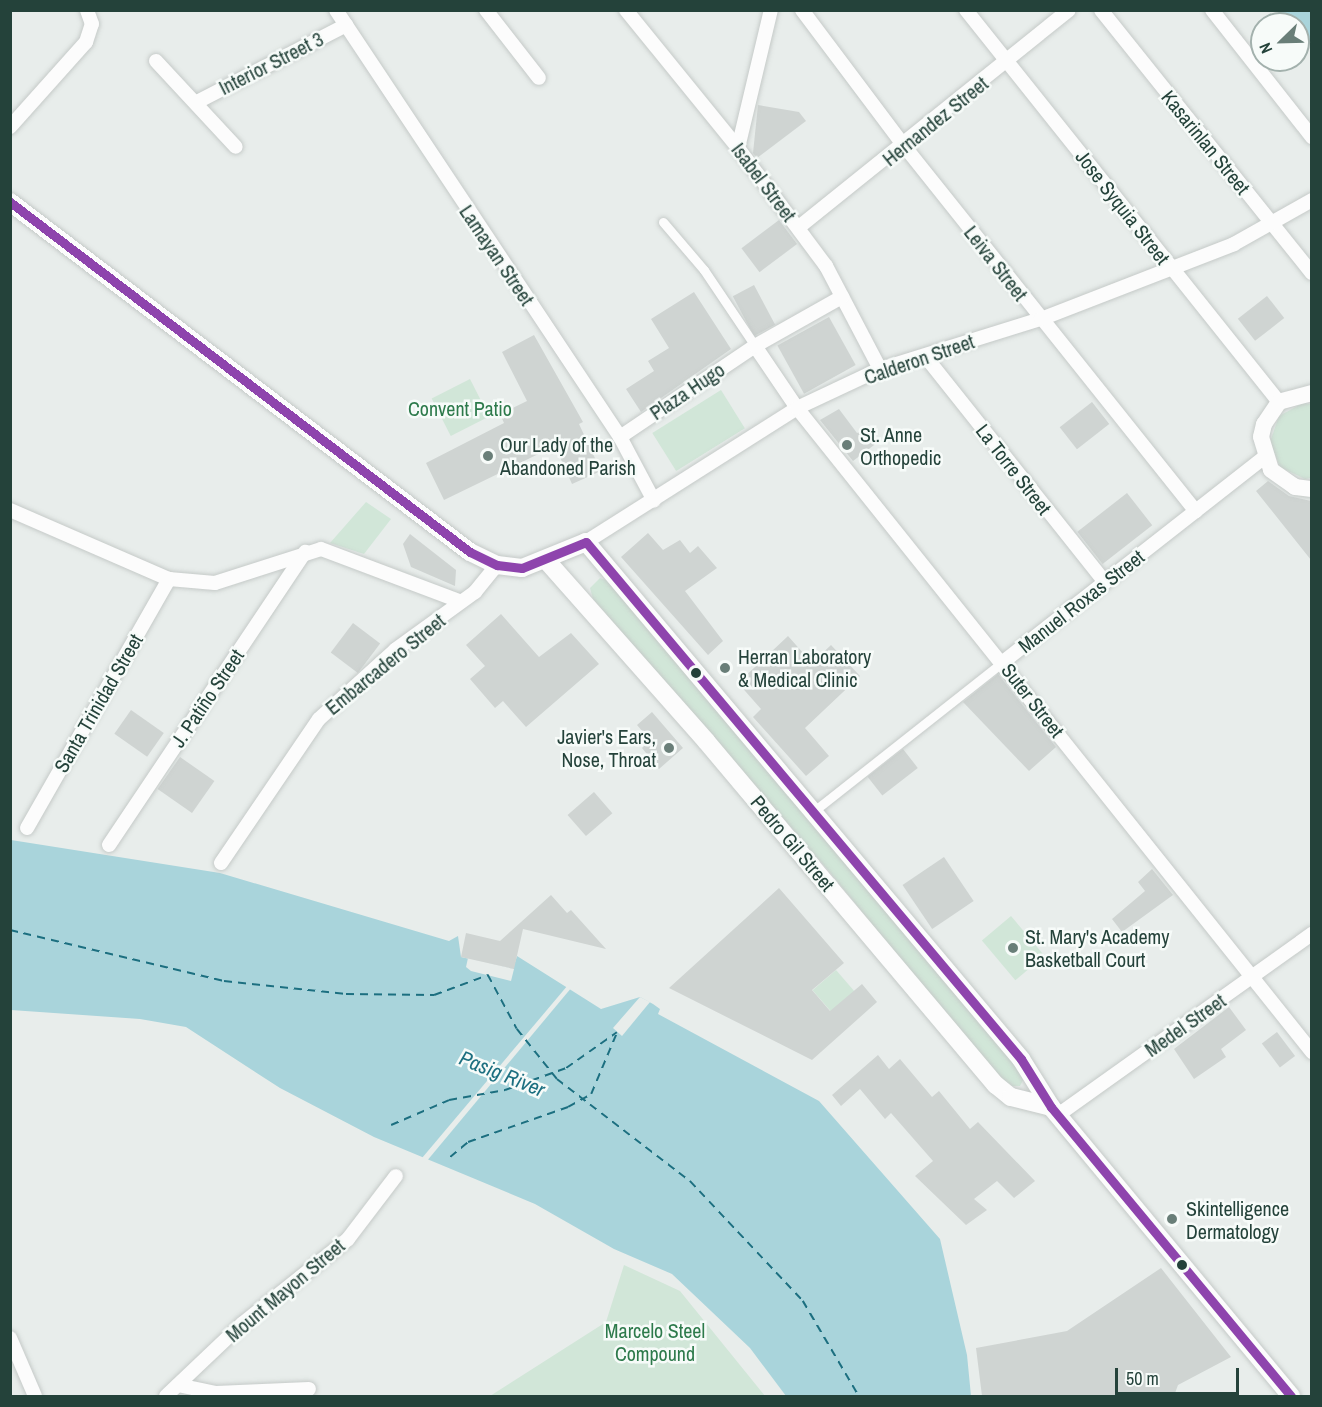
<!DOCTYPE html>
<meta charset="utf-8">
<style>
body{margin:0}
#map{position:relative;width:1322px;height:1407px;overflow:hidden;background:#e8edeb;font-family:"Archivo Narrow",sans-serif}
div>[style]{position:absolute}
.green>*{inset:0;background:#d1e6d8;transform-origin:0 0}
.water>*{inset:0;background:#a9d4db}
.pier>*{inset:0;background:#e8edeb}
.river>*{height:30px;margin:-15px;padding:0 15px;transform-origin:15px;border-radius:15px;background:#a9d4db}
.ferry>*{height:1.5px;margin-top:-0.75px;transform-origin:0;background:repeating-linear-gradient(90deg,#1c6f80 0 8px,transparent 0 14px)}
.building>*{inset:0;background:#cfd4d2;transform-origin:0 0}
.roads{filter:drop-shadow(0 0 2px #c5cac8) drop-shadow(0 0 2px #c5cac8)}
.pedestrian>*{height:9px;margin:-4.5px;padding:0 4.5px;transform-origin:4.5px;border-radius:4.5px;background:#fcfcfc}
.minor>*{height:14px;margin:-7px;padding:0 7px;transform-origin:7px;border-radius:7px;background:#fcfcfc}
.tertiary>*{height:16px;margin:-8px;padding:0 8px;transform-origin:8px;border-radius:8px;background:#fcfcfc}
.secondary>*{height:18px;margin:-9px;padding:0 9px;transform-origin:9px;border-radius:9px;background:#fcfcfc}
.bus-1>*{height:9px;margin:-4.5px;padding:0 4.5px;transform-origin:4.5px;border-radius:4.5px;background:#8e44ad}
.dots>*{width:16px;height:16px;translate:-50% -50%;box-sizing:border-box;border:3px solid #f7fbf9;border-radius:50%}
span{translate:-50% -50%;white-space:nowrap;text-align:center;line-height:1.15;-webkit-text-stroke:5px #f7fbf9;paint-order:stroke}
.street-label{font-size:20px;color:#24423a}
.park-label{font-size:20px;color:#2d7a4b}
.poi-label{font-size:20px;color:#24423a}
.left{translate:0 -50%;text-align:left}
.right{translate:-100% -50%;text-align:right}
.water-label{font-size:21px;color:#1c6f80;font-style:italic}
.frame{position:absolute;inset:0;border:12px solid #24423a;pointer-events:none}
.north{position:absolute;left:1250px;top:12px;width:60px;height:60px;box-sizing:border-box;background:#f7fbf9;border:2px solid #a3b1ad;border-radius:50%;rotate:247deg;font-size:16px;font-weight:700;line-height:24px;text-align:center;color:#24423a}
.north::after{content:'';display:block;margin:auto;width:21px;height:27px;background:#697e78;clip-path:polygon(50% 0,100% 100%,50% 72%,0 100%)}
.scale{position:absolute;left:1115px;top:1368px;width:124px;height:27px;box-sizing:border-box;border:3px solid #24423a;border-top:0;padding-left:8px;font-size:18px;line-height:21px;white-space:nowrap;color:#24423a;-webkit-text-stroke:4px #f7fbf9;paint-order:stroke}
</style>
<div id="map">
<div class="green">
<div style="left:470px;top:379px;width:42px;height:43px;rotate:63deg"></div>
<div style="left:721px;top:390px;width:45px;height:81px;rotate:58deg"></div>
<div style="clip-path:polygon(1303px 403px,1311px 404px,1311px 478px,1305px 479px,1280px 467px,1270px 442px,1279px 416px)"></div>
<div style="clip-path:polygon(366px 502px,391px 519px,364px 554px,330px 543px)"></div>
<div style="clip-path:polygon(600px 578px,608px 581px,1021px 1069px,1024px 1078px,1020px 1086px,1004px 1086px,828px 870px,593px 599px,590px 588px)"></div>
<div style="left:1011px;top:916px;width:52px;height:38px;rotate:50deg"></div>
<div style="left:836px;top:970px;width:28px;height:31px;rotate:49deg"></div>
<div style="clip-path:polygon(624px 1265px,680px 1291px,765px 1396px,490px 1396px,606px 1322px)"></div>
</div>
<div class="water">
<div style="clip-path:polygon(11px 840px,220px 873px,449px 941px,458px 936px,461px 957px,513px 969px,517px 956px,601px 1009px,640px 997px,653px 1004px,660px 1009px,658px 1014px,819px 1101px,940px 1239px,967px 1355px,971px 1396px,786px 1396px,750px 1348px,672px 1274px,614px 1249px,535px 1204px,374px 1137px,280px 1088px,186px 1027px,140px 1019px,11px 1010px)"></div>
</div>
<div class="pier">
<div style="clip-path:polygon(468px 958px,514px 969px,511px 981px,471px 971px,466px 967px)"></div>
<div style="clip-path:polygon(568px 985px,572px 987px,426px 1162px,422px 1158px)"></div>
<div style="clip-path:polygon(640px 997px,650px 1002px,622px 1036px,613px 1028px)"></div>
</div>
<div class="river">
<div style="left:1293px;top:10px;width:26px;rotate:43deg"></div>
</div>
<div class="ferry">
<div style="left:10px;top:930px;width:220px;rotate:13.4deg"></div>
<div style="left:224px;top:981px;width:123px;rotate:6.1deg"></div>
<div style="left:346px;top:994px;width:88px;rotate:0.7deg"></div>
<div style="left:434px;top:995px;width:58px;rotate:-20.3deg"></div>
<div style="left:488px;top:975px;width:61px;rotate:61.8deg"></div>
<div style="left:517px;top:1029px;width:64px;rotate:51.3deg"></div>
<div style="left:557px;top:1079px;width:168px;rotate:37.5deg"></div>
<div style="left:690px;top:1181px;width:165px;rotate:46.7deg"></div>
<div style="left:803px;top:1301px;width:110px;rotate:59.5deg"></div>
<div style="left:391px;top:1125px;width:63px;rotate:-23.3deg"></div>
<div style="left:449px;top:1100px;width:57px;rotate:-10.1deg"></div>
<div style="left:505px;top:1090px;width:65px;rotate:-19.8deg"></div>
<div style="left:566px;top:1068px;width:62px;rotate:-35.2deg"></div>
<div style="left:450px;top:1157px;width:23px;rotate:-40deg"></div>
<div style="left:468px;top:1142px;width:106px;rotate:-19.3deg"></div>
<div style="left:568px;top:1107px;width:26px;rotate:-29deg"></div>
<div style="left:591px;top:1094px;width:67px;rotate:-67.2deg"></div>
</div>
<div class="building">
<div style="clip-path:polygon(758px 105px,799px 112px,806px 121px,757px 158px,753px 153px)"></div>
<div style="left:779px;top:220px;width:30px;height:47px;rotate:53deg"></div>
<div style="left:754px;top:285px;width:45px;height:24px;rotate:62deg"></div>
<div style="clip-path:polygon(694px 292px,731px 349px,641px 412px,626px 389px,654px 371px,648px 361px,669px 348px,651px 319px)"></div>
<div style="left:1267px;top:296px;width:28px;height:37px;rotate:52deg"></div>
<div style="left:829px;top:317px;width:55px;height:59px;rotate:61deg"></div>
<div style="clip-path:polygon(534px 335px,583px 422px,579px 424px,601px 471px,572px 484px,555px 446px,444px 500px,426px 463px,504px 423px,500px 414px,527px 401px,502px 352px)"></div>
<div style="left:1092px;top:402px;width:28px;height:41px;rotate:52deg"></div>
<div style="clip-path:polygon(839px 409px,857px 433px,868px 429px,878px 442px,853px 461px,820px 420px)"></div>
<div style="clip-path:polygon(1268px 481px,1289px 496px,1311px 501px,1311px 560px,1256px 491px)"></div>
<div style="left:1127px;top:493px;width:41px;height:63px;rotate:52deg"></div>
<div style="clip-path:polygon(648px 533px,663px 550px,680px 540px,690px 553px,698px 546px,717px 568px,685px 591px,723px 641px,708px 655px,621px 557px)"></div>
<div style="clip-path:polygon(410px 534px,456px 570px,455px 586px,411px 567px,403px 544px)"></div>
<div style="clip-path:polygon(501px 614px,539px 657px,571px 633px,599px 664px,526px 727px,503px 701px,495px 708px,470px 679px,485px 666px,466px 645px)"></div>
<div style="left:353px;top:623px;width:34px;height:37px;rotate:37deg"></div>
<div style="clip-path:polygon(788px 636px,812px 663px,831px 645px,860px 676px,805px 728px,829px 756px,806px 776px,753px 717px,761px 709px,738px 683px)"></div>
<div style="clip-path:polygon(998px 674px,1056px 747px,1029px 771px,963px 702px)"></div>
<div style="left:131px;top:710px;width:40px;height:29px;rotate:35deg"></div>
<div style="clip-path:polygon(652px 712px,683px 748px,659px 769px,642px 748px,650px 740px,637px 725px)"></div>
<div style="left:903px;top:749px;width:24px;height:45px;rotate:52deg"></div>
<div style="left:180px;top:757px;width:42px;height:39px;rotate:35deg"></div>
<div style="left:594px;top:792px;width:28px;height:35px;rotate:49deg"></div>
<div style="left:944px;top:857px;width:53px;height:50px;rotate:56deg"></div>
<div style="clip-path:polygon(1152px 869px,1173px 895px,1122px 932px,1112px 919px,1145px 891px,1138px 882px)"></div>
<div style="clip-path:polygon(779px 888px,844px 963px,812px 990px,830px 1011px,862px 984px,877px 1002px,812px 1060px,669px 988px)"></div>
<div style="clip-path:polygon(551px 895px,567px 913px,571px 910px,606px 949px,523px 929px,514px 969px,461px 957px,466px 933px,500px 941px)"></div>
<div style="clip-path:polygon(1229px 1007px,1246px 1030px,1221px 1049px,1226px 1057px,1194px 1079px,1174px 1049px)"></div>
<div style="left:1277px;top:1032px;width:30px;height:19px;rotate:53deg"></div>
<div style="clip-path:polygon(878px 1055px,889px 1069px,900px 1059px,932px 1097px,939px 1091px,970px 1129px,978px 1122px,1035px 1181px,1014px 1198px,997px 1181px,974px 1199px,987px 1210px,966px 1225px,915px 1176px,933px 1161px,891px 1113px,885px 1119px,860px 1089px,841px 1106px,832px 1095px)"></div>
<div style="clip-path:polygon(1161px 1268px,1231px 1357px,1178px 1385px,1174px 1396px,982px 1396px,976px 1348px,1067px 1331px)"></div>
</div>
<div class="roads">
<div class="pedestrian">
<div style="left:663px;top:222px;width:63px;rotate:49.5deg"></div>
<div style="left:704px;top:270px;width:92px;rotate:56.1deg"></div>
<div style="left:814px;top:811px;width:241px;rotate:-38.3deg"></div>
</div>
<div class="minor">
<div style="left:336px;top:10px;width:513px;rotate:56.37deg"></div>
<div style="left:620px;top:437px;width:72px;rotate:62deg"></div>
<div style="left:486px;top:10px;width:86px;rotate:52.1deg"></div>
<div style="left:626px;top:10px;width:178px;rotate:50.9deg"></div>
<div style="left:738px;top:148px;width:147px;rotate:53.3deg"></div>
<div style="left:826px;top:266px;width:116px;rotate:62.3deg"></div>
<div style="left:802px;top:10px;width:171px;rotate:53.1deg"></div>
<div style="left:905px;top:147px;width:466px;rotate:51.4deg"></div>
<div style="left:966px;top:10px;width:502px;rotate:51.39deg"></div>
<div style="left:1101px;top:10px;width:337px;rotate:51.3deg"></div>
<div style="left:1212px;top:10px;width:162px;rotate:51.8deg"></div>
<div style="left:156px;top:61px;width:117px;rotate:47.1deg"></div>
<div style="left:197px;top:102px;width:168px;rotate:-27.3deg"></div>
<div style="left:10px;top:127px;width:114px;rotate:-48.2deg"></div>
<div style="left:86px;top:42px;width:19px;rotate:-72deg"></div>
<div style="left:92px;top:24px;width:15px;rotate:-110deg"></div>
<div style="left:738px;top:148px;width:142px;rotate:-76.6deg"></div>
<div style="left:799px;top:227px;width:346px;rotate:-38.8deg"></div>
<div style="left:755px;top:346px;width:75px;rotate:55.9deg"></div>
<div style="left:797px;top:408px;width:825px;rotate:51.35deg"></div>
<div style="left:925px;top:356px;width:289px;rotate:51.5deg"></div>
<div style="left:620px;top:437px;width:163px;rotate:-34deg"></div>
<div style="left:755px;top:346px;width:100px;rotate:-29.4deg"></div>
<div style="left:10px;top:510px;width:173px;rotate:23.5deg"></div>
<div style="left:169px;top:579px;width:46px;rotate:5deg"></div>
<div style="left:215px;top:583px;width:111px;rotate:-17.8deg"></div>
<div style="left:321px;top:549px;width:147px;rotate:20.6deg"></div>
<div style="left:586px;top:542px;width:250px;rotate:-32.4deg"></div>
<div style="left:797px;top:408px;width:92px;rotate:-25.2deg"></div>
<div style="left:880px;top:369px;width:169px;rotate:-17.3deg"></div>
<div style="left:1041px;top:319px;width:207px;rotate:-21.2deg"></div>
<div style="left:1234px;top:244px;width:90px;rotate:-29.4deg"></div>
<div style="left:1003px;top:662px;width:332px;rotate:-38.1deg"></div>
<div style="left:27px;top:828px;width:287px;rotate:-60.3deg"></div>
<div style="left:109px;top:845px;width:353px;rotate:-56.2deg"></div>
<div style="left:221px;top:863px;width:174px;rotate:-55.8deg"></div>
<div style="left:319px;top:719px;width:103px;rotate:-42.2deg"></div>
<div style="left:395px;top:650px;width:99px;rotate:-35.9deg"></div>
<div style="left:475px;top:592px;width:35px;rotate:-51deg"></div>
<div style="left:1058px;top:1115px;width:312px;rotate:-35.5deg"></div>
<div style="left:10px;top:1338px;width:63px;rotate:66.7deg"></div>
<div style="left:178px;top:1385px;width:39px;rotate:12deg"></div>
<div style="left:216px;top:1393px;width:93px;rotate:-2.5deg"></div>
<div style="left:166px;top:1396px;width:105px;rotate:-43.5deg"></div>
<div style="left:242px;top:1324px;width:136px;rotate:-38.7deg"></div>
<div style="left:348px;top:1239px;width:79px;rotate:-52.7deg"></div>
</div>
<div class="tertiary">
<div style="left:1312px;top:393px;width:34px;rotate:165deg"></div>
<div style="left:1279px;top:402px;width:27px;rotate:124deg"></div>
<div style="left:1264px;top:424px;width:13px;rotate:103deg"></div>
<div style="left:1261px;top:437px;width:34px;rotate:73deg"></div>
<div style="left:1271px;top:470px;width:29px;rotate:35deg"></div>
<div style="left:1295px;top:487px;width:17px;rotate:7deg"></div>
</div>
<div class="secondary">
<div style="left:10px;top:202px;width:578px;rotate:37.27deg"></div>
<div style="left:470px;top:552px;width:30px;rotate:26deg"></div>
<div style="left:497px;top:565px;width:25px;rotate:7deg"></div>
<div style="left:522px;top:568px;width:69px;rotate:-22.1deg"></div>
<div style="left:586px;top:542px;width:676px;rotate:49.92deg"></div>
<div style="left:1021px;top:1059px;width:57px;rotate:58deg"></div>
<div style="left:1051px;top:1107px;width:376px;rotate:50.3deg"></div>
<div style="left:546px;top:560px;width:242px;rotate:48.5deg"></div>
<div style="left:706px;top:741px;width:450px;rotate:49.9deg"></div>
<div style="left:996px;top:1085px;width:19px;rotate:39deg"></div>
<div style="left:1011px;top:1097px;width:41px;rotate:14deg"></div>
</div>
</div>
<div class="bus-1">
<div style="left:10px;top:202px;width:578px;rotate:37.27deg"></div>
<div style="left:470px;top:552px;width:30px;rotate:26deg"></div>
<div style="left:497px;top:565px;width:25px;rotate:7deg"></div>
<div style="left:522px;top:568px;width:69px;rotate:-22.1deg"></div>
<div style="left:586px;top:542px;width:676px;rotate:49.92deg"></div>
<div style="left:1021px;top:1059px;width:57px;rotate:58deg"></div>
<div style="left:1051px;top:1107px;width:376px;rotate:50.3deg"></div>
</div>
<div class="dots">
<div style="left:847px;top:445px;background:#697e78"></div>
<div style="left:488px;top:456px;background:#697e78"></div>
<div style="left:725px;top:668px;background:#697e78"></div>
<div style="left:696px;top:673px;background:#24423a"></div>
<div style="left:669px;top:748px;background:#697e78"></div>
<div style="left:1013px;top:948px;background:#697e78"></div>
<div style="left:1172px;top:1219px;background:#697e78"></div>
<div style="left:1182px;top:1265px;background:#24423a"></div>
</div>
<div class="street-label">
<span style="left:271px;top:63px;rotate:-27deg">Interior Street 3</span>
<span style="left:935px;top:121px;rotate:-39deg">Hernandez Street</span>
<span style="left:1206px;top:142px;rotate:51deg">Kasarinlan Street</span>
<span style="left:764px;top:182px;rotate:53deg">Isabel Street</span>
<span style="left:1123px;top:207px;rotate:52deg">Jose Syquia Street</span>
<span style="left:497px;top:255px;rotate:56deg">Lamayan Street</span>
<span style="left:996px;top:263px;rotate:52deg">Leiva Street</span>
<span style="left:919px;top:359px;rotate:-19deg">Calderon Street</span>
<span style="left:687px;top:391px;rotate:-34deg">Plaza Hugo</span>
<span style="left:1014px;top:469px;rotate:52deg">La Torre Street</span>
<span style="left:1081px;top:601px;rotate:-38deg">Manuel Roxas Street</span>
<span style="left:385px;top:664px;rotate:-39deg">Embarcadero Street</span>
<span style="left:207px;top:698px;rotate:-56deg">J. Patiño Street</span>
<span style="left:1033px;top:700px;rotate:52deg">Suter Street</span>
<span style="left:98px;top:703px;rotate:-60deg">Santa Trinidad Street</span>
<span style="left:793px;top:843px;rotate:50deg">Pedro Gil Street</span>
<span style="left:1185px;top:1025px;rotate:-35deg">Medel Street</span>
<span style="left:285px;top:1290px;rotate:-40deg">Mount Mayon Street</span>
</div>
<div class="park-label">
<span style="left:460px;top:408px">Convent Patio</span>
<span style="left:655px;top:1342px">Marcelo Steel<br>Compound</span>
</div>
<div class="poi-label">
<span class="left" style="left:860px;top:446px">St. Anne<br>Orthopedic</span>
<span class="left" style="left:500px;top:456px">Our Lady of the<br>Abandoned Parish</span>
<span class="left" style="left:738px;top:668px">Herran Laboratory<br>&amp; Medical Clinic</span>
<span class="right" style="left:656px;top:748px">Javier's Ears,<br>Nose, Throat</span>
<span class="left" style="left:1025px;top:948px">St. Mary's Academy<br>Basketball Court</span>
<span class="left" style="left:1186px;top:1220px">Skintelligence<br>Dermatology</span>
</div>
<div class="water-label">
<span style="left:502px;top:1074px;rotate:22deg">Pasig River</span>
</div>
<div class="frame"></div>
<div class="north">N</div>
<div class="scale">50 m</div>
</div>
